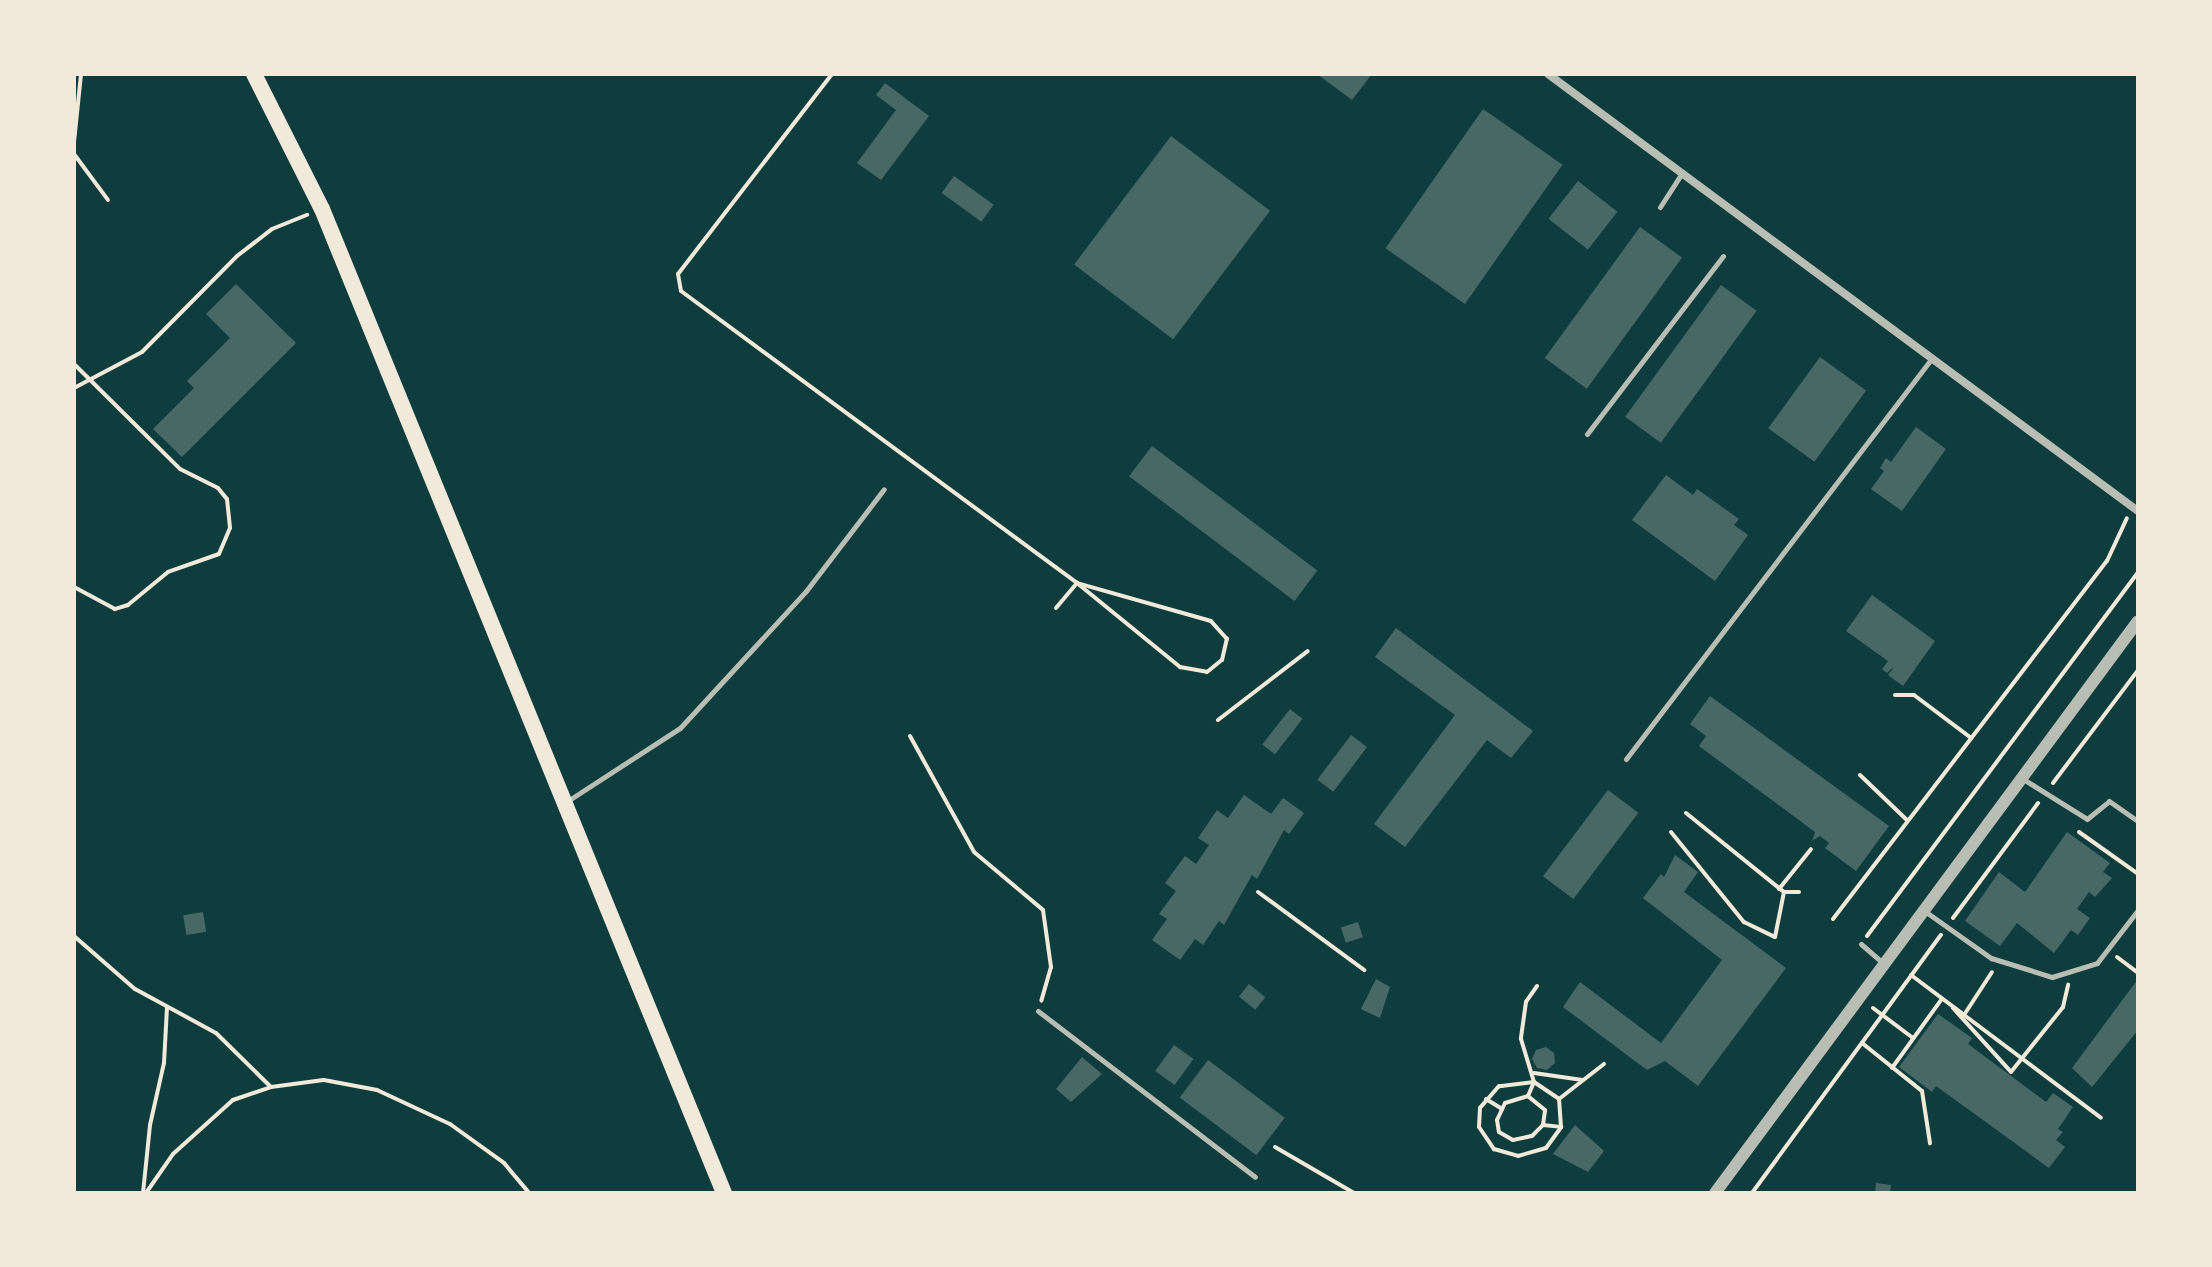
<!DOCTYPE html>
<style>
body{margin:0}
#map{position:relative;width:2212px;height:1267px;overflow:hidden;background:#0f3d3e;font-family:Montserrat,sans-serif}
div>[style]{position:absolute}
.building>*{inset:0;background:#486865;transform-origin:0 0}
.path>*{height:4px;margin:-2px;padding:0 2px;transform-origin:2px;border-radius:2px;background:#f1e9da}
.service>*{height:5px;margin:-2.5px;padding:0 2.5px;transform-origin:2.5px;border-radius:2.5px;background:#b8beb3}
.minor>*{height:8px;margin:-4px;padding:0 4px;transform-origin:4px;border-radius:4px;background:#b8beb3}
.tertiary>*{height:12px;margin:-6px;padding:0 6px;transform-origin:6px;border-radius:6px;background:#b8beb3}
.primary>*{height:16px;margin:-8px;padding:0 8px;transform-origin:8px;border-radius:8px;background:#f1e9da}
span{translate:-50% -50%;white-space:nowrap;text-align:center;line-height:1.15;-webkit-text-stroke:7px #f1e9da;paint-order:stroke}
.frame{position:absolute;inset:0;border:76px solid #f1e9da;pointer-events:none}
</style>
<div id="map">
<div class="building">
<div style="clip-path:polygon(1317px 74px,1372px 74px,1352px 100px)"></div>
<div style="clip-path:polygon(885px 83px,929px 116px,881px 180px,857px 163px,896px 110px,876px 95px)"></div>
<div style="left:1483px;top:109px;width:97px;height:170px;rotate:35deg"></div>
<div style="left:1171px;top:136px;width:124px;height:161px;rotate:37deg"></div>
<div style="left:954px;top:176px;width:49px;height:21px;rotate:36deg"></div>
<div style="left:1578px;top:181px;width:50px;height:48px;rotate:38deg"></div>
<div style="left:1640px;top:227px;width:52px;height:162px;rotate:36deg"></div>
<div style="clip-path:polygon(236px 284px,296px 343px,182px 457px,153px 429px,194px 388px,187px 381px,230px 338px,206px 314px)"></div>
<div style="left:1721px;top:285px;width:44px;height:163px;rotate:36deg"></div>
<div style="left:1820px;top:357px;width:57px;height:88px;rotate:36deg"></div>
<div style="clip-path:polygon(1916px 427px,1946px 449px,1902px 511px,1871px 489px,1884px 471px,1880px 468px,1886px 458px,1891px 462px)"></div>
<div style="left:1152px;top:446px;width:207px;height:38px;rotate:37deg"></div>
<div style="clip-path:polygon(1666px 475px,1693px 495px,1697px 489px,1739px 519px,1734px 525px,1748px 535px,1715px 581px,1632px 520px)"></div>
<div style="clip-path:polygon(1872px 595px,1935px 641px,1903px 686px,1888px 675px,1895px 666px,1887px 673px,1882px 669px,1888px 661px,1846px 631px)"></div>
<div style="clip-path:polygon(1396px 628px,1533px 731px,1511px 758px,1487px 740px,1405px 847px,1374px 824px,1455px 715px,1375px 657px)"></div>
<div style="clip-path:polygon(1710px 696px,1889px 826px,1856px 871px,1825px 848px,1829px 843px,1820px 836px,1812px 841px,1815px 832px,1699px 746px,1706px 736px,1690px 724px)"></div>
<div style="left:1290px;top:709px;width:16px;height:45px;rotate:38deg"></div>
<div style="left:1351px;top:735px;width:20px;height:56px;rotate:37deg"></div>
<div style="left:1608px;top:790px;width:38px;height:108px;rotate:37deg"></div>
<div style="clip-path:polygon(1244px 795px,1271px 814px,1283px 798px,1304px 813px,1289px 834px,1284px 830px,1257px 879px,1252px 875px,1224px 925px,1219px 921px,1203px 945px,1195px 939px,1180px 960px,1152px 940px,1167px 919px,1159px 914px,1176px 891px,1165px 883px,1185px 856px,1196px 864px,1209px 845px,1198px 838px,1217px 810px,1228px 818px)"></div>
<div style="clip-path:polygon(2067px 832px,2110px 863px,2103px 872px,2112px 878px,2095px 897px,2089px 892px,2077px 909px,2090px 918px,2078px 935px,2071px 930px,2054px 953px,2017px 923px,2000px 946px,1965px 921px,1999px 872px,2025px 892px)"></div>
<div style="clip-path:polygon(1675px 855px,1698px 872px,1684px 892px,1786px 968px,1698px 1086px,1665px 1061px,1647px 1070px,1563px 1007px,1580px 982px,1661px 1043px,1722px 960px,1643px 898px,1661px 874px,1664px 877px)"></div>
<div style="left:203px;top:912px;width:20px;height:20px;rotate:81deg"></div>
<div style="left:1358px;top:922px;width:16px;height:18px;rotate:72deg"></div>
<div style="clip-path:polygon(1376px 979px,1390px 987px,1380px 1018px,1361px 1009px)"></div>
<div style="clip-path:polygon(2138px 979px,2138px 1030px,2092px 1087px,2072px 1068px)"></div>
<div style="left:1249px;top:984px;width:21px;height:16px;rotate:39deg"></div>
<div style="clip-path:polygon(1938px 1014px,1972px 1038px,1968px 1044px,2046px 1102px,2053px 1093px,2073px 1107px,2058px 1129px,2063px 1132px,2056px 1140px,2065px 1147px,2049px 1168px,1936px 1086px,1932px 1092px,1899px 1067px)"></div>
<div style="left:1174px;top:1045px;width:24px;height:32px;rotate:36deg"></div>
<div style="clip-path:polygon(1546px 1047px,1554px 1053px,1555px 1063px,1547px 1070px,1537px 1068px,1532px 1059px,1536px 1050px)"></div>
<div style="clip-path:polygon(1082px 1057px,1102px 1074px,1071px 1102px,1056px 1089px)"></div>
<div style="left:1208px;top:1060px;width:96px;height:47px;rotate:37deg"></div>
<div style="clip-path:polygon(1575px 1125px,1604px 1151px,1588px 1172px,1553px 1154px)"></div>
<div style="clip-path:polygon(1876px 1183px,1891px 1185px,1890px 1193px,1875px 1193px)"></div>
</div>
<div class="path">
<div style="left:832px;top:74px;width:252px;rotate:127.6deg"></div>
<div style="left:678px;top:274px;width:17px;rotate:80deg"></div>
<div style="left:681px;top:291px;width:492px;rotate:36.4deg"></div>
<div style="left:1077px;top:583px;width:133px;rotate:39.2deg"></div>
<div style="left:1180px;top:667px;width:27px;rotate:10deg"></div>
<div style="left:1207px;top:672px;width:19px;rotate:-39deg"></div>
<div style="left:1222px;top:660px;width:22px;rotate:-77deg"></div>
<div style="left:1227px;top:639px;width:24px;rotate:-132deg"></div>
<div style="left:1211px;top:621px;width:139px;rotate:-164.2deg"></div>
<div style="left:74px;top:142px;width:68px;rotate:-84.1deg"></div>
<div style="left:74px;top:154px;width:57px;rotate:53.5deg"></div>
<div style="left:74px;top:364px;width:149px;rotate:44.7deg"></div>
<div style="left:180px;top:469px;width:42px;rotate:26.6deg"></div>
<div style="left:218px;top:488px;width:14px;rotate:51deg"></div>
<div style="left:227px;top:499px;width:29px;rotate:84deg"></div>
<div style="left:230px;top:528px;width:28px;rotate:113deg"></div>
<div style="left:219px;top:554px;width:54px;rotate:160.6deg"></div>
<div style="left:168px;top:572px;width:52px;rotate:140.5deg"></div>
<div style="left:128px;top:605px;width:14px;rotate:163deg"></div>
<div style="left:115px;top:609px;width:47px;rotate:-151.8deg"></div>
<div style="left:74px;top:388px;width:77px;rotate:-27.9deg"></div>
<div style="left:142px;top:352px;width:135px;rotate:-45.3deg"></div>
<div style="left:237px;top:256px;width:44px;rotate:-37.6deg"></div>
<div style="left:272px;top:229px;width:38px;rotate:-22deg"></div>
<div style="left:1056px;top:608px;width:33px;rotate:-50deg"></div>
<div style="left:1895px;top:695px;width:19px"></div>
<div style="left:1914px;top:695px;width:70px;rotate:36.9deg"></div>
<div style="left:1218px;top:720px;width:113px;rotate:-37.5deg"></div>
<div style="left:910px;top:736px;width:132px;rotate:61.1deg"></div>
<div style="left:974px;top:852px;width:90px;rotate:40deg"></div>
<div style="left:1043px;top:910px;width:58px;rotate:82deg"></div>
<div style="left:1051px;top:967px;width:35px;rotate:106deg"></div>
<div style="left:1860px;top:775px;width:65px;rotate:43.8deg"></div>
<div style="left:2053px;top:783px;width:141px;rotate:-53deg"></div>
<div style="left:1686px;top:813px;width:126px;rotate:38.9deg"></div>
<div style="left:1784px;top:892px;width:15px"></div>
<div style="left:1671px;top:832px;width:116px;rotate:51deg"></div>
<div style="left:1744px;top:922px;width:34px;rotate:26deg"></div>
<div style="left:1775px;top:937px;width:46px;rotate:-78.7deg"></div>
<div style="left:2079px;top:832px;width:72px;rotate:35.4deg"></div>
<div style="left:1779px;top:889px;width:51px;rotate:-51.3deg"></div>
<div style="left:1258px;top:892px;width:132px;rotate:36.3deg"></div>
<div style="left:1953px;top:918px;width:143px;rotate:-53.5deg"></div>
<div style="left:1833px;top:919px;width:451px;rotate:-52.6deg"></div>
<div style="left:2107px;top:561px;width:47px;rotate:-65.1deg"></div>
<div style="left:74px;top:936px;width:81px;rotate:41deg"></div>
<div style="left:135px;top:989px;width:92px;rotate:28.5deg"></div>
<div style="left:216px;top:1033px;width:77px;rotate:44.5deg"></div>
<div style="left:1867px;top:936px;width:453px;rotate:-53.3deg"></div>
<div style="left:2117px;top:957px;width:26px;rotate:37deg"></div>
<div style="left:1911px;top:975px;width:66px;rotate:37deg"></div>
<div style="left:1964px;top:1015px;width:51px;rotate:-56.9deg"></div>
<div style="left:1537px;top:986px;width:19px;rotate:125deg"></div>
<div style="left:1526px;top:1002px;width:37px;rotate:98deg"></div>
<div style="left:1521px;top:1039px;width:45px;rotate:73.2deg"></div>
<div style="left:1534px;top:1082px;width:35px;rotate:173deg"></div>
<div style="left:1499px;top:1086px;width:29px;rotate:131deg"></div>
<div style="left:1480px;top:1108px;width:19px;rotate:93deg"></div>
<div style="left:1479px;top:1127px;width:27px;rotate:56deg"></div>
<div style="left:1494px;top:1149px;width:25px;rotate:16deg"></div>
<div style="left:1518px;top:1156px;width:29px;rotate:-16deg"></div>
<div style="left:1546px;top:1148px;width:26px;rotate:-54deg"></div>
<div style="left:1561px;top:1127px;width:28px;rotate:-94deg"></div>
<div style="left:1559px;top:1099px;width:57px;rotate:-37.9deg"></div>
<div style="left:1873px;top:1008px;width:50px;rotate:36.9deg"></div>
<div style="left:1953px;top:1008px;width:86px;rotate:47.8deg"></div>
<div style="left:2011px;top:1072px;width:83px;rotate:-51.3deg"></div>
<div style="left:2063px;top:1007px;width:23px;rotate:-77deg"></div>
<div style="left:1964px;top:1015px;width:171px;rotate:36.9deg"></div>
<div style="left:1862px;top:1043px;width:77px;rotate:38.7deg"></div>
<div style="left:1922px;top:1091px;width:53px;rotate:81.3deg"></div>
<div style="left:1892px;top:1068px;width:84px;rotate:-54.2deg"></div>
<div style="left:1534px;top:1073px;width:49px;rotate:8.1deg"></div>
<div style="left:1528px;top:1096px;width:15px;rotate:-67deg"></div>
<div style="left:1534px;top:1082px;width:30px;rotate:34deg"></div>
<div style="left:1486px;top:1099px;width:19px;rotate:32deg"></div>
<div style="left:1543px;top:1125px;width:15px;rotate:-82deg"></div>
<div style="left:1545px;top:1110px;width:22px;rotate:-141deg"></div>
<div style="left:1528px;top:1096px;width:24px;rotate:163deg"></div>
<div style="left:1505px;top:1103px;width:19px;rotate:115deg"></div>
<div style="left:1497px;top:1120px;width:12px;rotate:81deg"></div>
<div style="left:1499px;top:1132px;width:16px;rotate:30deg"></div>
<div style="left:1513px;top:1140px;width:19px;rotate:-12deg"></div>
<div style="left:1532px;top:1136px;width:16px;rotate:-45deg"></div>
<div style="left:1543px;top:1125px;width:18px;rotate:6deg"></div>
<div style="left:1275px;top:1147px;width:91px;rotate:30.2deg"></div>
<div style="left:143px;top:1193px;width:68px;rotate:-84.1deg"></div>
<div style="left:150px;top:1125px;width:64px;rotate:-77.3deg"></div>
<div style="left:164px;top:1063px;width:56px;rotate:-86.9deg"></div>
<div style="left:146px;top:1193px;width:47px;rotate:-55.3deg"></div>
<div style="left:173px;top:1154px;width:81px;rotate:-42deg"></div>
<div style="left:233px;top:1100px;width:40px;rotate:-18.9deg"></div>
<div style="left:271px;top:1087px;width:53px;rotate:-7.5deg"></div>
<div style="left:324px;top:1080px;width:54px;rotate:10.7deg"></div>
<div style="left:377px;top:1090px;width:81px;rotate:25deg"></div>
<div style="left:450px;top:1124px;width:67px;rotate:35.8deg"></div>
<div style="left:504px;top:1163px;width:39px;rotate:50deg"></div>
<div style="left:1752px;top:1193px;width:320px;rotate:-53.8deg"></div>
</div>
<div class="service">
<div style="left:1660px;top:207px;width:40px;rotate:-57.1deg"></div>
<div style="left:1587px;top:434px;width:224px;rotate:-52.6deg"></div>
<div style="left:1626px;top:759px;width:504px;rotate:-52.65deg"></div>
<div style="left:2023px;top:779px;width:75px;rotate:32deg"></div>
<div style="left:2087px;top:819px;width:28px;rotate:-39deg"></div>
<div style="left:2109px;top:801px;width:35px;rotate:35deg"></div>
<div style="left:569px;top:800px;width:132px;rotate:-33deg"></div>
<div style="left:680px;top:728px;width:186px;rotate:-47.4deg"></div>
<div style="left:806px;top:591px;width:128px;rotate:-52.6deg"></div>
<div style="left:1926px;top:912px;width:80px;rotate:35.3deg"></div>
<div style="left:1991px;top:958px;width:64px;rotate:17.3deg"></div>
<div style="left:2052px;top:977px;width:47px;rotate:-17.3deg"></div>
<div style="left:2097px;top:963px;width:67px;rotate:-52.3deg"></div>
<div style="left:1861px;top:944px;width:30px;rotate:41deg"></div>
<div style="left:1038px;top:1011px;width:273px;rotate:37.4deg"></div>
</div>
<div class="minor">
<div style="left:1548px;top:74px;width:734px;rotate:36.53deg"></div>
</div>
<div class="tertiary">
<div style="left:1715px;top:1193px;width:711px;rotate:-53.52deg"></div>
</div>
<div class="primary">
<div style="left:254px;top:74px;width:151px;rotate:63.3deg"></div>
<div style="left:322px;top:209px;width:1063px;rotate:67.78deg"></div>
</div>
<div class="frame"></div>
</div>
